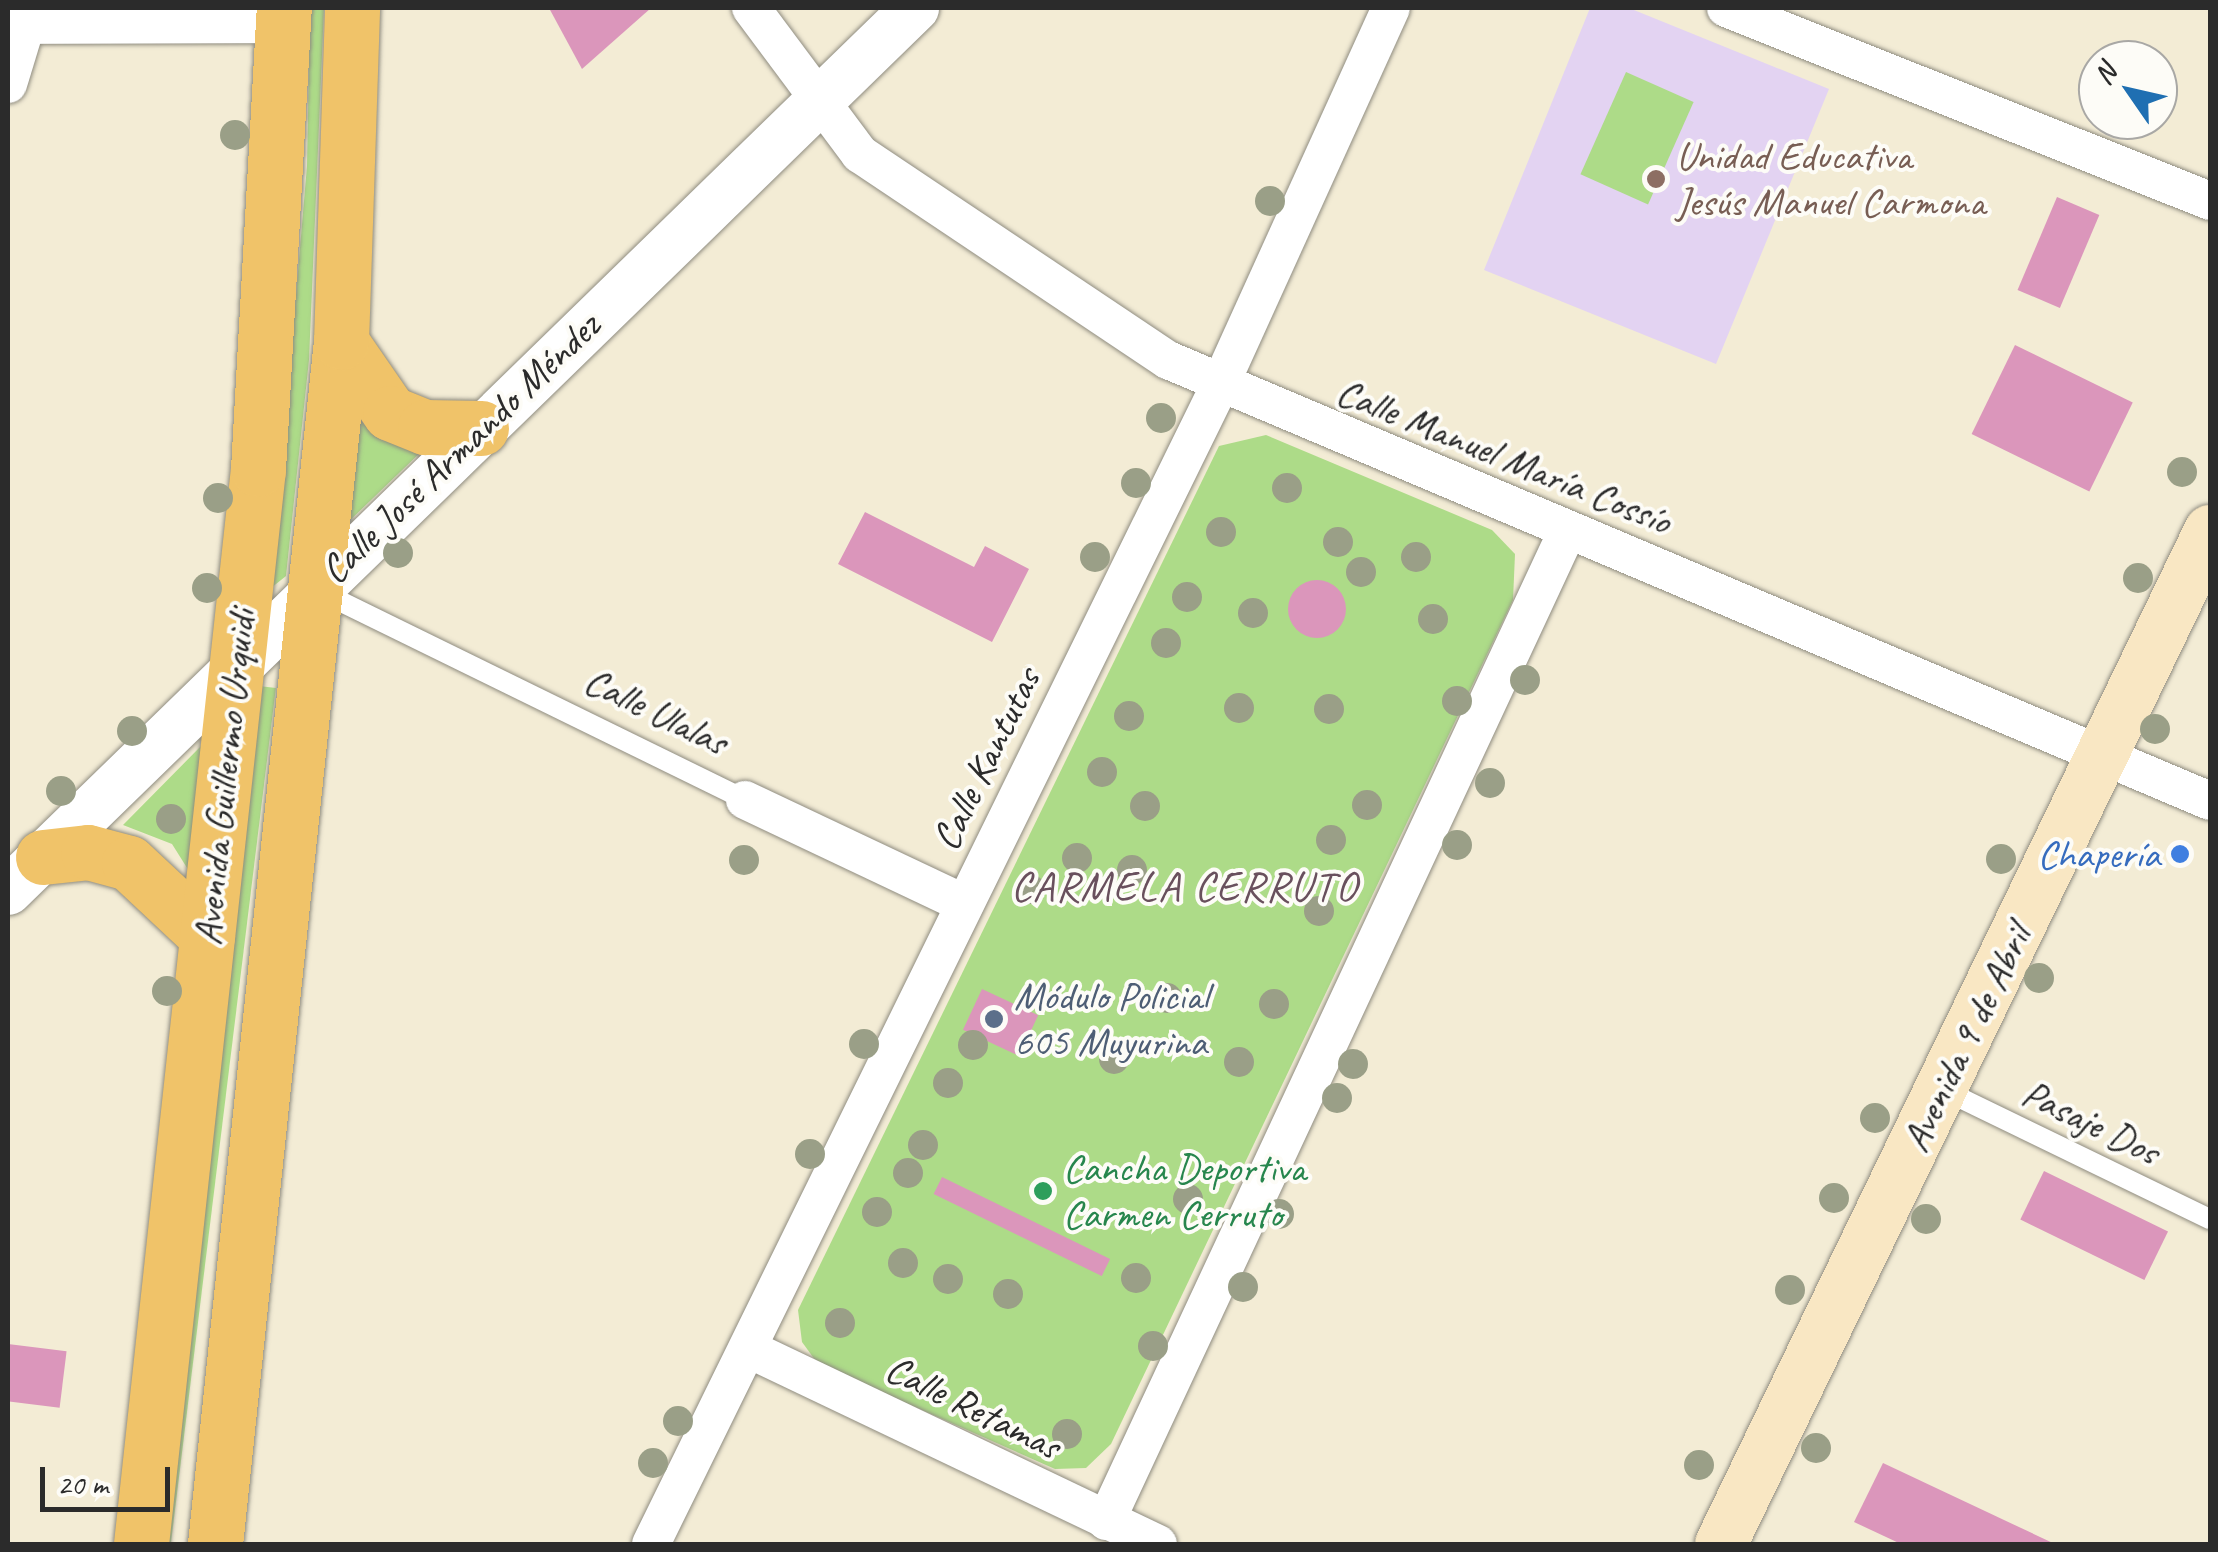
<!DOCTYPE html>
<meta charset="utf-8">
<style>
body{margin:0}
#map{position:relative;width:2218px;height:1552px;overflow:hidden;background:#f3ecd5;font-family:Caveat,sans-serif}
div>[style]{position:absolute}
.built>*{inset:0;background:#e3d3f2}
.green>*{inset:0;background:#addb88;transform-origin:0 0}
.building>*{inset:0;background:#db96bb;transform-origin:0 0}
.round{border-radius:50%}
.roads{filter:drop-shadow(0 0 2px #8f8c80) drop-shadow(0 0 2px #8f8c80)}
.service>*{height:20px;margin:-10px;padding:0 10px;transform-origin:10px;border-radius:10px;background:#fff}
.minor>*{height:38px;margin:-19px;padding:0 19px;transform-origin:19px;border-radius:19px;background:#fff}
.tertiary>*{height:48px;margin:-24px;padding:0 24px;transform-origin:24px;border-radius:24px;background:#fff}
.secondary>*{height:52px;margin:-26px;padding:0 26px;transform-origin:26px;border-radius:26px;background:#f9e7c3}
.primary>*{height:55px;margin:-27.5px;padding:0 27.5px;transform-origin:27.5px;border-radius:27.5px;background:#f0c369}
.trees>*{width:30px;height:30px;margin:-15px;border-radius:50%;background:#9a9f87}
.dots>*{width:28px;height:28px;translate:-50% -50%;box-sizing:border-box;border:5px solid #fdfcf7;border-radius:50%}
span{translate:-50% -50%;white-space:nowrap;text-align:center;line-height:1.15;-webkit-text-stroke:8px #fdfcf7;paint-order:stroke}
.education-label{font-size:40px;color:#785e54}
.left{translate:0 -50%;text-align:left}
.street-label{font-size:40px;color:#2b2b2b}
.shop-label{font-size:40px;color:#366cbe}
.right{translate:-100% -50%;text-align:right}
.service-label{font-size:40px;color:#4e5e75}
.leisure-label{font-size:40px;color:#27864d}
.neighbourhood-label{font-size:42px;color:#69505d;letter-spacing:2.5px}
.frame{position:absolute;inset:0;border:10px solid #2b2b2b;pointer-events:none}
.north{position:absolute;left:2078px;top:40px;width:100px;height:100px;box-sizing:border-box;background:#fdfcf7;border:2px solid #a9a8a5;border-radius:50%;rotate:304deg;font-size:28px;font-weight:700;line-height:40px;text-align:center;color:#2b2b2b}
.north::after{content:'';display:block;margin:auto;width:35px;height:45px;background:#1f6fb2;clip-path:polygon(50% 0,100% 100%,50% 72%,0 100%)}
.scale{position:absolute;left:40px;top:1467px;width:130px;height:45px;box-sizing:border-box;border:5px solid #2b2b2b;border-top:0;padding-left:12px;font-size:30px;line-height:35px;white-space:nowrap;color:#2b2b2b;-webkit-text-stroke:8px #fdfcf7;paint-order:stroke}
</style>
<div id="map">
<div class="built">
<div style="clip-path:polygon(1590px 8px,1629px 8px,1829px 89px,1716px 364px,1484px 270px)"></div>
</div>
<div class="green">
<div style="clip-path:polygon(310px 8px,324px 8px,309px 360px,286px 576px,271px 588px,307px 166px)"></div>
<div style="left:1626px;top:72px;width:74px;height:112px;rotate:24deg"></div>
<div style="clip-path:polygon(355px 416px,382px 440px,424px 449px,342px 528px)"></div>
<div style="clip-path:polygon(1266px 435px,1492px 530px,1515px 554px,1513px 600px,1111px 1444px,1086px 1468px,1055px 1469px,818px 1364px,802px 1342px,798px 1310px,1219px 446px)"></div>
<div style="left:259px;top:686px;width:17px;height:863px;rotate:7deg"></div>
<div style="clip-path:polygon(203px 744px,189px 871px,172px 844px,123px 825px)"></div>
</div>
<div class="building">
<div style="clip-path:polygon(549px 8px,651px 8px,582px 69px)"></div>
<div style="left:2057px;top:197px;width:46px;height:101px;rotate:23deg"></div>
<div style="left:2015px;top:345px;width:131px;height:99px;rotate:26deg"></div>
<div style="clip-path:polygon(865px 512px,974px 567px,985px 546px,1029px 569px,992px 642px,838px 564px)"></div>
<div class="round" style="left:1288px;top:580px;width:58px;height:58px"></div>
<div style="left:982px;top:989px;width:62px;height:45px;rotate:25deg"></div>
<div style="left:2044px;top:1171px;width:138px;height:54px;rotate:26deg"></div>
<div style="left:942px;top:1177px;width:187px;height:19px;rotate:26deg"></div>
<div style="left:8px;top:1344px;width:59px;height:57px;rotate:7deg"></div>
<div style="clip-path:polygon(1883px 1463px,2055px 1544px,1901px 1544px,1854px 1522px)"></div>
</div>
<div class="roads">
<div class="service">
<div style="left:321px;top:592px;width:472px;rotate:26.1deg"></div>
<div style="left:1944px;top:1090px;width:296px;rotate:25.9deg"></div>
</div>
<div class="minor">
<div style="left:751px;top:8px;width:182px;rotate:53.3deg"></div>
<div style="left:860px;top:154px;width:371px;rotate:33.8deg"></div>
<div style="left:1168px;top:360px;width:1131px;rotate:22.94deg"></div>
<div style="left:1726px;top:8px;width:521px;rotate:21.74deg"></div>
<div style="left:8px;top:25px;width:276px;rotate:-0.2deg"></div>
<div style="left:8px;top:84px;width:59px;rotate:-73.1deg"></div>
<div style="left:745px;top:800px;width:243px;rotate:25.3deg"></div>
<div style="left:749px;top:1349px;width:453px;rotate:25.5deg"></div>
<div style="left:1106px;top:1521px;width:1093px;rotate:-65.01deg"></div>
<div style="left:651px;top:1544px;width:1289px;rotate:-63.85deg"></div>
<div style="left:1219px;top:387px;width:416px;rotate:-65.6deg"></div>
</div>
<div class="tertiary">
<div style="left:8px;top:891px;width:1266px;rotate:-44.23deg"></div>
</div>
<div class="secondary">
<div style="left:1721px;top:1544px;width:1125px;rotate:-64.23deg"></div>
</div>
<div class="primary">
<div style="left:341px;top:342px;width:86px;rotate:55.4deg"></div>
<div style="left:390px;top:413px;width:38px;rotate:22deg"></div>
<div style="left:425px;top:427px;width:56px;rotate:1deg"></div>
<div style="left:43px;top:857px;width:45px;rotate:-6.3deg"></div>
<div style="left:88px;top:852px;width:42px;rotate:15deg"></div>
<div style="left:129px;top:863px;width:107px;rotate:43.1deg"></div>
<div style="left:141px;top:1544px;width:1081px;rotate:-83.79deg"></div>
<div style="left:258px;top:469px;width:462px;rotate:-86.8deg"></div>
<div style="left:215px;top:1544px;width:1209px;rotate:-84.02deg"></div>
<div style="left:341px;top:342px;width:334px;rotate:-88.1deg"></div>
</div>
</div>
<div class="trees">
<div style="left:235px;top:135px"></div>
<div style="left:1270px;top:201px"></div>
<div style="left:1161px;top:418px"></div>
<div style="left:2182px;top:472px"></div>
<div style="left:1136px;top:483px"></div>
<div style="left:1287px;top:488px"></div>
<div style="left:218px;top:498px"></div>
<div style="left:1221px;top:532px"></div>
<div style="left:1338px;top:542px"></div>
<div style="left:398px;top:553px"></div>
<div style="left:1095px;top:557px"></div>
<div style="left:1416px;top:557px"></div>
<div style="left:1361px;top:572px"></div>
<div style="left:2138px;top:578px"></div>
<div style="left:207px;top:588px"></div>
<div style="left:1187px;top:597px"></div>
<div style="left:1253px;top:613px"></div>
<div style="left:1433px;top:619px"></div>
<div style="left:1166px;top:643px"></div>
<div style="left:1525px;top:680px"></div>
<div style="left:1457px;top:701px"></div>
<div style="left:1239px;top:708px"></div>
<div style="left:1329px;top:709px"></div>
<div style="left:1129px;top:716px"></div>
<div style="left:2155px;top:729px"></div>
<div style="left:132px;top:731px"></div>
<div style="left:1102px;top:772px"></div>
<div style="left:1490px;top:783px"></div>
<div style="left:61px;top:791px"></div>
<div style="left:1367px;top:805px"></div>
<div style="left:1145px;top:806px"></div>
<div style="left:171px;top:819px"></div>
<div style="left:1331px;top:840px"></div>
<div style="left:1457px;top:845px"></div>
<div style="left:1077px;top:858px"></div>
<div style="left:2001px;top:859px"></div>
<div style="left:744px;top:860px"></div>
<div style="left:1132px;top:870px"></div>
<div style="left:1030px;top:889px"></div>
<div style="left:1319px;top:911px"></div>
<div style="left:2039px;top:978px"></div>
<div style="left:167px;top:991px"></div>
<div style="left:1167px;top:998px"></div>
<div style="left:1274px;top:1004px"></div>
<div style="left:864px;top:1044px"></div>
<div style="left:973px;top:1045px"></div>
<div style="left:1114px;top:1059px"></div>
<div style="left:1239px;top:1062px"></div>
<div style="left:1353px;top:1064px"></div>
<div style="left:948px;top:1083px"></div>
<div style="left:1337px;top:1098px"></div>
<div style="left:1875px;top:1118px"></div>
<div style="left:923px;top:1145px"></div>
<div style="left:810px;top:1154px"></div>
<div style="left:908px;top:1173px"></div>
<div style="left:1834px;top:1198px"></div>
<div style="left:1188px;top:1199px"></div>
<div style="left:877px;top:1212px"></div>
<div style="left:1279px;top:1214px"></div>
<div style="left:1926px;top:1219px"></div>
<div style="left:903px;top:1263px"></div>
<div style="left:1136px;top:1278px"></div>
<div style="left:948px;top:1279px"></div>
<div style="left:1243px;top:1287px"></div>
<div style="left:1790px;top:1290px"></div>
<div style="left:1008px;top:1294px"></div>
<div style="left:840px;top:1323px"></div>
<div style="left:1153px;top:1346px"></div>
<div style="left:678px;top:1421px"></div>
<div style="left:1067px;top:1434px"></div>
<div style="left:1816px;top:1448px"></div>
<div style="left:653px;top:1463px"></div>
<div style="left:1699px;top:1465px"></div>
</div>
<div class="dots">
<div style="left:1656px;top:179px;background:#8d6e63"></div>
<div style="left:2180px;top:854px;background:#3f7fe0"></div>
<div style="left:994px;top:1019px;background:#5c6f8a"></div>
<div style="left:1043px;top:1191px;background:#2e9e5b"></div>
</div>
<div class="education-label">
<span class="left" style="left:1676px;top:179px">Unidad Educativa<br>Jesús Manuel Carmona</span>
</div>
<div class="street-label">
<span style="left:460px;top:448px;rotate:-44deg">Calle José Armando Méndez</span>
<span style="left:1504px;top:456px;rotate:22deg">Calle Manuel María Cossío</span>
<span style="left:656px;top:711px;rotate:26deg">Calle Ulalas</span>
<span style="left:986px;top:759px;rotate:-64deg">Calle Kantutas</span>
<span style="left:224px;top:777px;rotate:-84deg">Avenida Guillermo Urquidi</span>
<span style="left:1966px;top:1038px;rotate:-64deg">Avenida 9 de Abril</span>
<span style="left:2091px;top:1122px;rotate:26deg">Pasaje Dos</span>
<span style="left:973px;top:1407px;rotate:26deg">Calle Retamas</span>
</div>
<div class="shop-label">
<span class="right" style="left:2160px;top:854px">Chapería</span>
</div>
<div class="service-label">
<span class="left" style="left:1014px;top:1019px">Módulo Policial<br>605 Muyurina</span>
</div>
<div class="leisure-label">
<span class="left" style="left:1063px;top:1191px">Cancha Deportiva<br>Carmen Cerruto</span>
</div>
<div class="neighbourhood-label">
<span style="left:1185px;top:887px">CARMELA CERRUTO</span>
</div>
<div class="frame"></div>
<div class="north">N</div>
<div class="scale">20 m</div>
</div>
